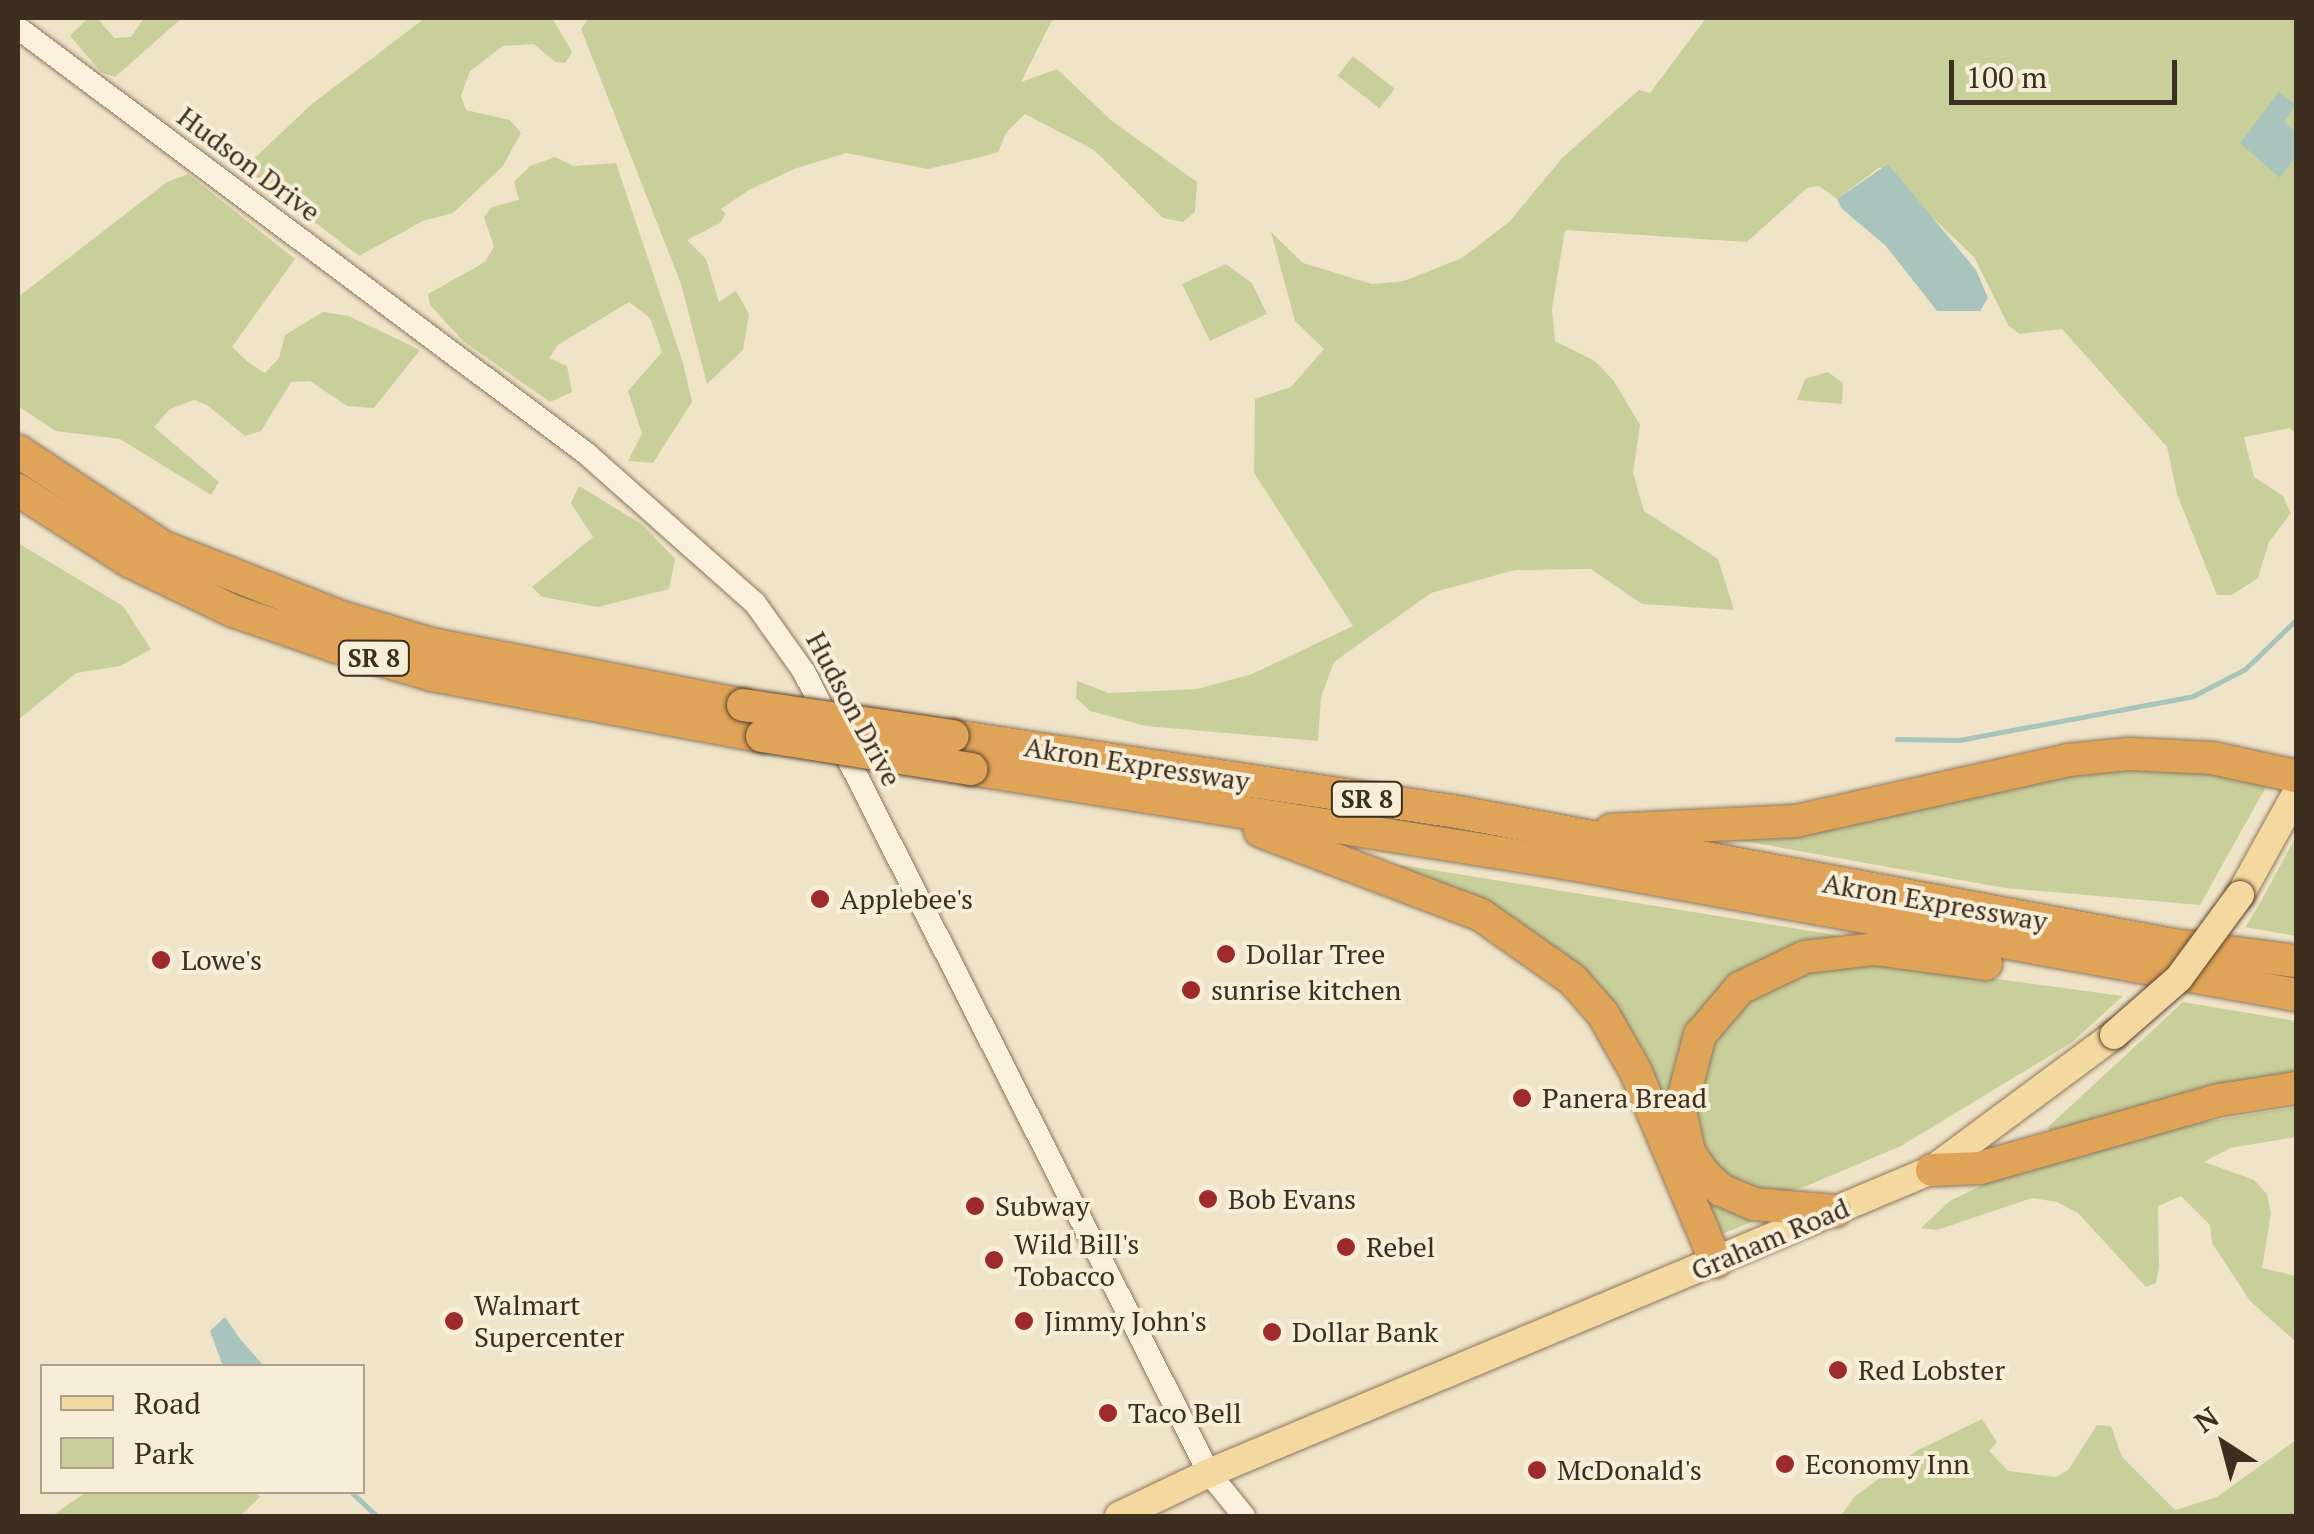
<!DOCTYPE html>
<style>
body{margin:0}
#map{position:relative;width:2314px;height:1534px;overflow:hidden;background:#f0e4c8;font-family:"PT Serif",serif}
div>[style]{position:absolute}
.green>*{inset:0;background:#c9cf9b;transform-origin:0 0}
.water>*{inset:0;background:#a9c4bc}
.stream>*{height:5px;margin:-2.5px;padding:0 2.5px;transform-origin:2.5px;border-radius:2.5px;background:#a9c4bc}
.roads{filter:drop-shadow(0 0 2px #8d765c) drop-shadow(0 0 2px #8d765c)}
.minor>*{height:22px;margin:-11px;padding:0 11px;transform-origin:11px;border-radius:11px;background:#faf1dc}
.major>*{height:28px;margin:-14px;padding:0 14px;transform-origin:14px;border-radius:14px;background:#f3d9a0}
.highway>*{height:32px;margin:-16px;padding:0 16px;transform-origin:16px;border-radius:16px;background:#e0a458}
.bridges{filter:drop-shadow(0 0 2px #5b4430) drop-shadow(0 0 2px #5b4430)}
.major-bridge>*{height:28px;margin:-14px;padding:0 14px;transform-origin:14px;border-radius:14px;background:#f3d9a0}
.highway-bridge>*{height:32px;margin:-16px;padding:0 16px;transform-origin:16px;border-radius:16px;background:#e0a458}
.dots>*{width:28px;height:28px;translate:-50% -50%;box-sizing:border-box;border:5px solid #f7eed8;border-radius:50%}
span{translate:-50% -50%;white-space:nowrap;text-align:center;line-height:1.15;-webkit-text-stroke:8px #f7eed8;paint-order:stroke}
.shield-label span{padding:2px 8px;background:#f7eed8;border:2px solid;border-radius:8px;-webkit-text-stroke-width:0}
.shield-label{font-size:25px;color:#3d2e20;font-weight:700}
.street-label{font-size:28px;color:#3d2e20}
.poi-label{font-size:28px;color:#3d2e20}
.left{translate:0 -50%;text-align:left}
.frame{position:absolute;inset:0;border:20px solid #3d2e20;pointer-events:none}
.legend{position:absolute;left:40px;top:1364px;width:325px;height:130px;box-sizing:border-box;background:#f7eed8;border:2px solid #ada18e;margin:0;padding:12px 18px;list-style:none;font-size:30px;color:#3d2e20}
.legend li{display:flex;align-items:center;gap:20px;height:50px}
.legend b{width:50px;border:2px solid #ada18e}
.north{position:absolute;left:2174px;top:1394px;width:100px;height:100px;-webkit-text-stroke:8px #f7eed8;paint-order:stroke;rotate:324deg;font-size:28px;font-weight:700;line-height:40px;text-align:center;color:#3d2e20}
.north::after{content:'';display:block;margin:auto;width:35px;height:45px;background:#3d2e20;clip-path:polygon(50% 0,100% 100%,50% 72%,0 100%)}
.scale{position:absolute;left:1949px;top:60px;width:228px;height:45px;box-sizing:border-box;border:5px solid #3d2e20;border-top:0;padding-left:12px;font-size:30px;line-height:35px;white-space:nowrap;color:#3d2e20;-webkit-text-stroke:8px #f7eed8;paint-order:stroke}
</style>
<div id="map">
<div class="green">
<div style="clip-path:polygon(88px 18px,98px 19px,114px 38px,131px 37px,144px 18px,182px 18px,115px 77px,101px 72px,70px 36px)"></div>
<div style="clip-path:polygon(425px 18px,552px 18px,572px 52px,565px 63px,555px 62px,534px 44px,503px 46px,470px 71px,461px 96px,466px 110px,510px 120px,521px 133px,503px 166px,453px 213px,423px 221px,359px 256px,244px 168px,312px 104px)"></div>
<div style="clip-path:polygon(589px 18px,1053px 18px,1021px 82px,1057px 69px,1112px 121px,1197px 182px,1195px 212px,1183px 222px,1163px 218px,1094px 150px,1025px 114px,1006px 133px,998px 152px,981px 157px,928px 169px,846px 153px,794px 169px,749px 190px,721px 209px,726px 214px,720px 223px,687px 240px,706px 259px,719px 302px,736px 291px,749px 314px,743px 350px,707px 384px,681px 284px,581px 29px)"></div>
<div style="clip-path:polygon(1706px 18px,2296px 18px,2296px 434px,2290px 428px,2244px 437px,2254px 477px,2283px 496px,2291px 513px,2269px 542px,2258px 578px,2232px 595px,2217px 595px,2177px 494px,2167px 447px,2062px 329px,2019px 334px,2008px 325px,1974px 257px,1880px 167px,1837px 199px,1819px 186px,1807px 188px,1747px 242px,1565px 230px,1552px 309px,1555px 341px,1595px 361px,1614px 381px,1640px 425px,1633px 473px,1644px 511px,1718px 559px,1734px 610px,1642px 604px,1591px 569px,1515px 570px,1431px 593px,1334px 662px,1321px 697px,1318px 741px,1146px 726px,1090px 711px,1076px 698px,1077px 681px,1109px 693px,1197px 689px,1252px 674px,1353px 626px,1254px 473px,1255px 399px,1291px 387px,1324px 349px,1295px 321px,1271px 232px,1303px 263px,1372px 284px,1404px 281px,1462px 258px,1509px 222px,1563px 157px,1639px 90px,1650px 93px)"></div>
<div style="left:1353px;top:56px;width:53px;height:25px;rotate:38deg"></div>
<div style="clip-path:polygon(555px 157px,574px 166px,616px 163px,683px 363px,692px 402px,653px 463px,628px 461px,642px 434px,628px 391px,662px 352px,650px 318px,629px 302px,558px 345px,549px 358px,567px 366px,572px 392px,550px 402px,464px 342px,430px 305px,428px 294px,485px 262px,494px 247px,484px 217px,492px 207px,519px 200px,514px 182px,530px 166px)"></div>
<div style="clip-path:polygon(188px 174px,295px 259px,232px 347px,248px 362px,265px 373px,279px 358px,285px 335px,323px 312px,349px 316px,420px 350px,374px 408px,347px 406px,310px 381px,291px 382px,261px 431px,245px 436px,207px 405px,194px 400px,170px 409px,154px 427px,219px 482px,211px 495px,120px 439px,56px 431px,18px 406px,18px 297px,167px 182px)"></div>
<div style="clip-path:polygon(1226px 264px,1252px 283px,1267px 314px,1210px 341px,1182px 284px)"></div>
<div style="clip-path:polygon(1828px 372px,1843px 383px,1842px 404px,1797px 400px,1805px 379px)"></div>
<div style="clip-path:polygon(579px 486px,643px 525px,675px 559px,669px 589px,598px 607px,542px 597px,532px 587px,593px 537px,571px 503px)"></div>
<div style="clip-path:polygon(18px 543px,123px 606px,151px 649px,120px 666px,76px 673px,18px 720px)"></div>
<div style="clip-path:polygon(2164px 763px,2267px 785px,2200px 905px,2005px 888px,1727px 838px,2065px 768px)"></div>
<div style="clip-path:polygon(2296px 836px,2296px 936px,2245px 927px,2258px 907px)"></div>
<div style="clip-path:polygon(1401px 865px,1836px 935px,1838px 941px,1751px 970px,1672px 1106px,1758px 1219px,1718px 1236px,1632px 1040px,1396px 868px)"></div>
<div style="clip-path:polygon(1871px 962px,2123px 996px,2071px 1043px,1901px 1146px,1804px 1187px,1776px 1194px,1734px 1190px,1688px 1140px,1700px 1052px,1770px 978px)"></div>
<div style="clip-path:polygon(2183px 1002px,2296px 1021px,2296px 1078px,2052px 1135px,2048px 1127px)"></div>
<div style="clip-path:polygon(2296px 1107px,2296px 1137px,2230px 1148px,2204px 1162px,2254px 1180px,2267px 1194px,2271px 1213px,2262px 1268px,2296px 1276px,2296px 1342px,2250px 1301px,2212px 1243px,2210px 1225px,2181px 1196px,2158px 1206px,2159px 1268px,2156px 1283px,2146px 1287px,2078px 1213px,2057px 1202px,2032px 1198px,1937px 1230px,1921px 1228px,1950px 1201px,2006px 1173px,2138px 1133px)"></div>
<div style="clip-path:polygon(1982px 1419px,1997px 1442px,1989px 1451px,2008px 1471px,2056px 1477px,2068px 1470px,2097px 1425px,2111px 1426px,2122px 1457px,2175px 1510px,2217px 1497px,2296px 1440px,2296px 1516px,1841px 1516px,1854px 1497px,1918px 1450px)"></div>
<div style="clip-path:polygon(86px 1492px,255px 1492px,260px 1497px,240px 1516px,52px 1516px)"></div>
</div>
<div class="water">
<div style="clip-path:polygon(2279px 92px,2296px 105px,2284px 122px,2296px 132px,2296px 156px,2280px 178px,2240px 143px)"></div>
<div style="clip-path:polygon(1888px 164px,1976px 270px,1988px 298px,1980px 311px,1937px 311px,1886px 246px,1841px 208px,1837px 199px)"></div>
<div style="clip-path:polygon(225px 1317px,241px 1340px,264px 1366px,223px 1366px,210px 1331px)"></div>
</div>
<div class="stream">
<div style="left:1897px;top:739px;width:62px;rotate:0.9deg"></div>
<div style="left:1959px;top:740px;width:238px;rotate:-10.6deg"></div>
<div style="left:2193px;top:696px;width:59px;rotate:-27.4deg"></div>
<div style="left:2245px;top:669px;width:71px;rotate:-43.9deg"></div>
<div style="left:351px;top:1492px;width:35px;rotate:43deg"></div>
</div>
<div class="roads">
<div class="minor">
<div style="left:18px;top:28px;width:711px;rotate:36.82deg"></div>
<div style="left:587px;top:454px;width:225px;rotate:41.6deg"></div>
<div style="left:755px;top:603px;width:85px;rotate:54.6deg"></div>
<div style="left:804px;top:672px;width:898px;rotate:63.18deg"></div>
<div style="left:1209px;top:1473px;width:55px;rotate:50.9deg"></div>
</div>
<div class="major">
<div style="left:2240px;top:895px;width:115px;rotate:-61deg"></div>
<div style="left:1119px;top:1516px;width:100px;rotate:-25.5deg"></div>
<div style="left:1209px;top:1473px;width:784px;rotate:-22.74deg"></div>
<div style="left:1932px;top:1170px;width:227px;rotate:-36.6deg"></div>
</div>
<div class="highway">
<div style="left:18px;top:451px;width:174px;rotate:33.5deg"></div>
<div style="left:163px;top:547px;width:191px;rotate:21.5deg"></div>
<div style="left:341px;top:617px;width:94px;rotate:16.7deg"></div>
<div style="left:431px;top:644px;width:318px;rotate:11.1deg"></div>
<div style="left:18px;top:490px;width:132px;rotate:32.6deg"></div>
<div style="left:129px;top:561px;width:115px;rotate:25.7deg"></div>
<div style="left:233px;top:611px;width:110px;rotate:19.1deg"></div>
<div style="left:337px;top:647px;width:99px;rotate:16.4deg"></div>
<div style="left:432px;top:675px;width:336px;rotate:10.5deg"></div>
<div style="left:953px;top:736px;width:511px;rotate:8.56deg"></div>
<div style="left:1458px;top:812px;width:727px;rotate:10.54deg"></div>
<div style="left:2173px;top:945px;width:124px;rotate:7.4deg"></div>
<div style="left:971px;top:769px;width:607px;rotate:9deg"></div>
<div style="left:1571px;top:864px;width:737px;rotate:10.24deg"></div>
<div style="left:1611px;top:830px;width:185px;rotate:-2.8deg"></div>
<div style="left:1796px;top:821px;width:279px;rotate:-12.6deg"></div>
<div style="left:2068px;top:760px;width:61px;rotate:-5.6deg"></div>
<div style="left:2129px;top:754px;width:83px;rotate:2.8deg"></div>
<div style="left:2212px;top:758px;width:86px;rotate:12.1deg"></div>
<div style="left:1260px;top:831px;width:236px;rotate:20.8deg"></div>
<div style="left:1481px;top:915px;width:113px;rotate:35.2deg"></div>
<div style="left:1573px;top:980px;width:45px;rotate:48.6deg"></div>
<div style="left:1603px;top:1014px;width:64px;rotate:60.3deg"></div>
<div style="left:1635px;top:1070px;width:208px;rotate:67.1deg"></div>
<div style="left:1932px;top:1170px;width:48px;rotate:-2.4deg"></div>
<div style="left:1980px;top:1168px;width:248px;rotate:-15.9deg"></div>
<div style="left:2219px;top:1100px;width:78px;rotate:-8.9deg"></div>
<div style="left:1835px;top:1211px;width:81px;rotate:-175.1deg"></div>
<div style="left:1754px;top:1204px;width:36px;rotate:-157deg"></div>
<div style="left:1721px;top:1190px;width:25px;rotate:-137deg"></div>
<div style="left:1703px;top:1173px;width:25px;rotate:-124deg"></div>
<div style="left:1689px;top:1152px;width:42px;rotate:-102.4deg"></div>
<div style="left:1680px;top:1111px;width:79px;rotate:-75.3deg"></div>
<div style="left:1700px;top:1035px;width:62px;rotate:-49.6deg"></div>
<div style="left:1740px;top:988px;width:72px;rotate:-25.5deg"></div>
<div style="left:1805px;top:957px;width:69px;rotate:-6.6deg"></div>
<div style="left:1874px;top:949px;width:113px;rotate:7.6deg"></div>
</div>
</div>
<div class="bridges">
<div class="major-bridge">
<div style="left:2114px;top:1035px;width:86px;rotate:-41.2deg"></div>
<div style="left:2179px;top:978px;width:103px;rotate:-53.7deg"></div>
</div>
<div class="highway-bridge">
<div style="left:743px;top:705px;width:212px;rotate:8.4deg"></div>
<div style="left:762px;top:736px;width:212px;rotate:9deg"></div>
</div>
</div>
<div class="dots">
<div style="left:820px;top:899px;background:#9e2a2b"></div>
<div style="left:1226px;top:954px;background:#9e2a2b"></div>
<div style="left:161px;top:960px;background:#9e2a2b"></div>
<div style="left:1191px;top:990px;background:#9e2a2b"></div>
<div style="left:1522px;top:1098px;background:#9e2a2b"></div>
<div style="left:1208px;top:1199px;background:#9e2a2b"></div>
<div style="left:975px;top:1206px;background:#9e2a2b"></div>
<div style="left:1346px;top:1247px;background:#9e2a2b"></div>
<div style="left:994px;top:1260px;background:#9e2a2b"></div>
<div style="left:454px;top:1321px;background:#9e2a2b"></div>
<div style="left:1024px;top:1321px;background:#9e2a2b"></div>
<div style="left:1272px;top:1332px;background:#9e2a2b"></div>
<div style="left:1838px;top:1370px;background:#9e2a2b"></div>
<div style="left:1108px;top:1413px;background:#9e2a2b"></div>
<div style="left:1785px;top:1464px;background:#9e2a2b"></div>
<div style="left:1537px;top:1470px;background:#9e2a2b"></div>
</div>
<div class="shield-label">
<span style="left:374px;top:658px">SR 8</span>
<span style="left:1367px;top:799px">SR 8</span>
</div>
<div class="street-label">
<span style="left:249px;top:164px;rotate:37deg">Hudson Drive</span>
<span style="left:854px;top:709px;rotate:62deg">Hudson Drive</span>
<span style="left:1137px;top:764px;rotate:9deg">Akron Expressway</span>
<span style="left:1935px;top:902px;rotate:10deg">Akron Expressway</span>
<span style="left:1770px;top:1239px;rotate:-23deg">Graham Road</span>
</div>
<div class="poi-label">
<span class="left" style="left:840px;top:899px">Applebee's</span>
<span class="left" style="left:1246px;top:954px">Dollar Tree</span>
<span class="left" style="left:181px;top:960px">Lowe's</span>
<span class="left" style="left:1211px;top:990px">sunrise kitchen</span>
<span class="left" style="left:1542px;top:1098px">Panera Bread</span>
<span class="left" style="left:1228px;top:1199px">Bob Evans</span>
<span class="left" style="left:995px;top:1206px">Subway</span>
<span class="left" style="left:1014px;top:1260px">Wild Bill's<br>Tobacco</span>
<span class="left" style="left:1366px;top:1247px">Rebel</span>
<span class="left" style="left:474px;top:1321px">Walmart<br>Supercenter</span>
<span class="left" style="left:1044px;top:1321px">Jimmy John's</span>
<span class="left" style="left:1292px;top:1332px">Dollar Bank</span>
<span class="left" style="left:1858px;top:1370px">Red Lobster</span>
<span class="left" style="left:1128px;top:1413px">Taco Bell</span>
<span class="left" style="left:1805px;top:1464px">Economy Inn</span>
<span class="left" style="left:1557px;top:1470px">McDonald's</span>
</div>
<div class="frame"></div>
<ul class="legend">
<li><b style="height:12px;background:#f3d9a0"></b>Road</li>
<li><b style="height:28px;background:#c9cf9b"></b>Park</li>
</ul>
<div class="north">N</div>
<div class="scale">100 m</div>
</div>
